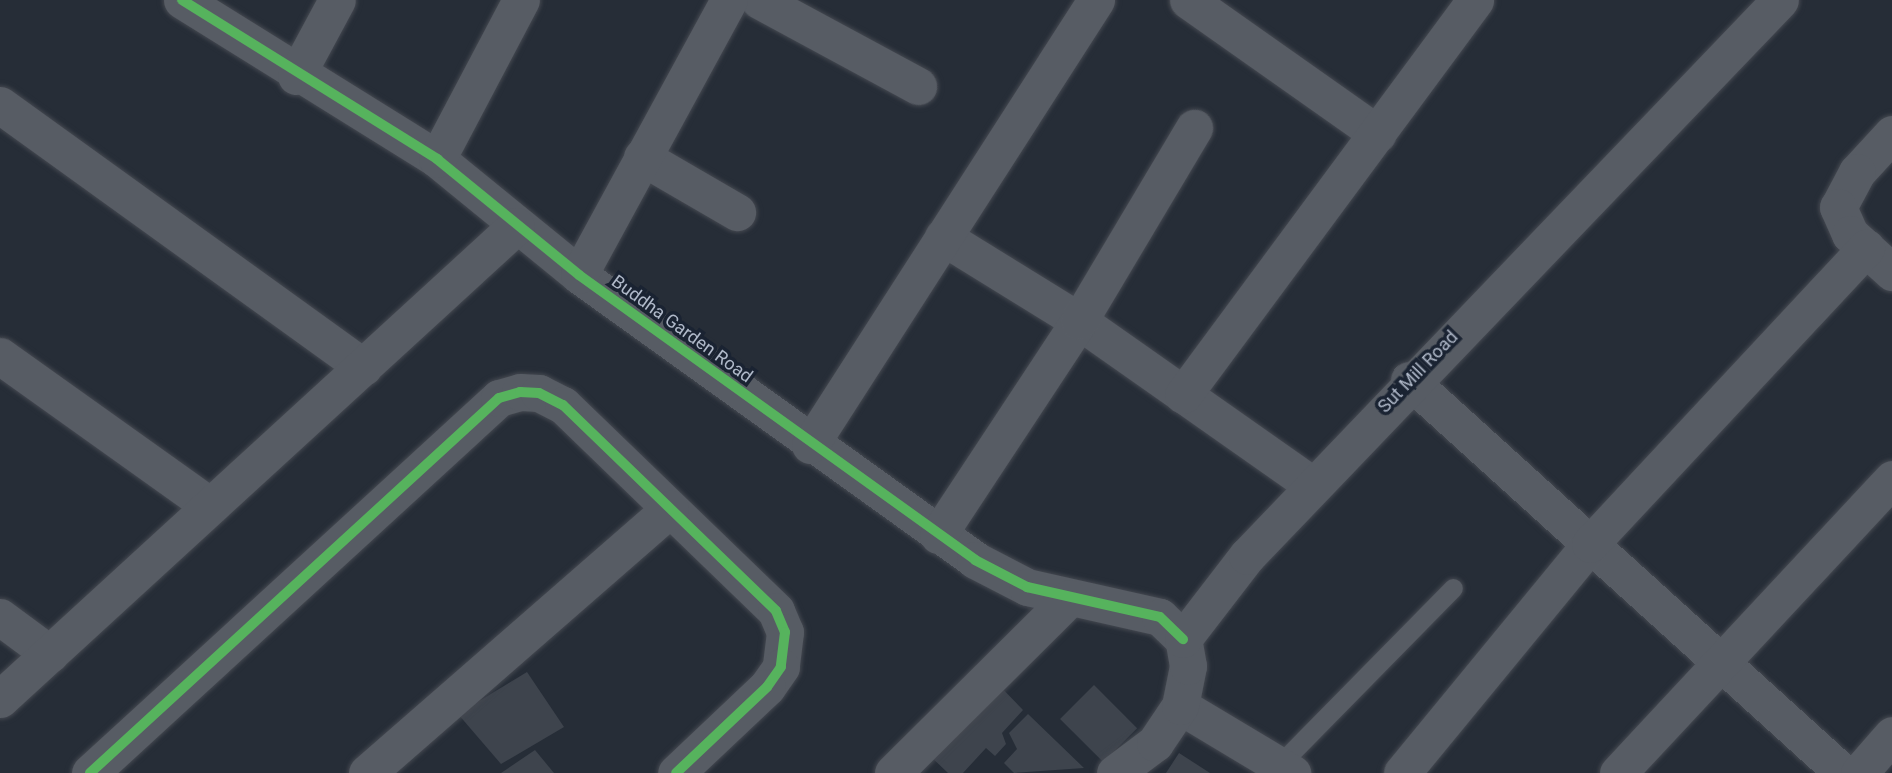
<!DOCTYPE html>
<style>
body{margin:0}
#map{position:relative;width:1892px;height:773px;overflow:hidden;background:#262d37;font-family:Roboto,sans-serif}
div>[style]{position:absolute}
.building>*{inset:0;background:#3e444d;transform-origin:0 0}
.roads{filter:drop-shadow(0 0 2px #444850) drop-shadow(0 0 2px #444850)}
.lane>*{height:19px;margin:-9.5px;padding:0 9.5px;transform-origin:9.5px;border-radius:9.5px;background:#575c64}
.street>*{height:37px;margin:-18.5px;padding:0 18.5px;transform-origin:18.5px;border-radius:18.5px;background:#575c64}
.cycleway>*{height:10px;margin:-5px;padding:0 5px;transform-origin:5px;border-radius:5px;background:#56b35d}
span{translate:-50% -50%;white-space:nowrap;text-align:center;line-height:1.15;-webkit-text-stroke:7px #1a2332;paint-order:stroke}
.street-label{font-size:18px;color:#b0b9c9}
</style>
<div id="map">
<div class="building">
<div style="clip-path:polygon(527px 672px,564px 727px,501px 764px,458px 714px)"></div>
<div style="clip-path:polygon(995px 681px,1023px 710px,1002px 733px,1006px 744px,995px 756px,986px 748px,963px 773px,948px 773px,927px 753px)"></div>
<div style="left:1094px;top:685px;width:61px;height:48px;rotate:45deg"></div>
<div style="clip-path:polygon(1028px 714px,1084px 768px,1014px 773px,1004px 763px,1017px 749px,1009px 733px)"></div>
<div style="clip-path:polygon(535px 750px,554px 773px,501px 773px)"></div>
<div style="clip-path:polygon(1179px 753px,1210px 773px,1166px 773px)"></div>
</div>
<div class="roads">
<div class="lane">
<div style="left:1279px;top:765px;width:248px;rotate:-45.5deg"></div>
</div>
<div class="street">
<div style="left:182px;top:0;width:301px;rotate:31.9deg"></div>
<div style="left:437px;top:159px;width:183px;rotate:39.2deg"></div>
<div style="left:579px;top:275px;width:488px;rotate:35.7deg"></div>
<div style="left:975px;top:560px;width:59px;rotate:27.4deg"></div>
<div style="left:1027px;top:587px;width:136px;rotate:12.7deg"></div>
<div style="left:1160px;top:617px;width:32px;rotate:44deg"></div>
<div style="left:759px;top:0;width:181px;rotate:28.4deg"></div>
<div style="left:1188px;top:0;width:232px;rotate:35.2deg"></div>
<div style="left:296px;top:76px;width:86px;rotate:-61.7deg"></div>
<div style="left:0;top:105px;width:448px;rotate:35.8deg"></div>
<div style="left:1892px;top:134px;width:52px;rotate:132.6deg"></div>
<div style="left:1857px;top:172px;width:40px;rotate:118deg"></div>
<div style="left:1838px;top:207px;width:30px;rotate:66deg"></div>
<div style="left:1850px;top:234px;width:57px;rotate:42.1deg"></div>
<div style="left:642px;top:157px;width:110px;rotate:30.1deg"></div>
<div style="left:437px;top:159px;width:180px;rotate:-62.2deg"></div>
<div style="left:943px;top:237px;width:160px;rotate:31.7deg"></div>
<div style="left:1079px;top:321px;width:285px;rotate:35.1deg"></div>
<div style="left:579px;top:275px;width:313px;rotate:-61.4deg"></div>
<div style="left:0;top:356px;width:258px;rotate:35.5deg"></div>
<div style="left:1409px;top:380px;width:585px;rotate:42.16deg"></div>
<div style="left:1183px;top:395px;width:491px;rotate:-53.5deg"></div>
<div style="left:810px;top:445px;width:529px;rotate:-57.27deg"></div>
<div style="left:938px;top:535px;width:256px;rotate:-56.6deg"></div>
<div style="left:1079px;top:321px;width:225px;rotate:-59.2deg"></div>
<div style="left:0;top:617px;width:62px;rotate:36.5deg"></div>
<div style="left:0;top:699px;width:700px;rotate:-42.51deg"></div>
<div style="left:1180px;top:706px;width:131px;rotate:30.9deg"></div>
<div style="left:90px;top:773px;width:555px;rotate:-42.52deg"></div>
<div style="left:499px;top:398px;width:22px;rotate:-16deg"></div>
<div style="left:520px;top:392px;width:19px;rotate:3deg"></div>
<div style="left:539px;top:393px;width:27px;rotate:27deg"></div>
<div style="left:563px;top:405px;width:296px;rotate:44deg"></div>
<div style="left:776px;top:611px;width:23px;rotate:67deg"></div>
<div style="left:785px;top:632px;width:35px;rotate:97deg"></div>
<div style="left:781px;top:667px;width:24px;rotate:125deg"></div>
<div style="left:767px;top:687px;width:125px;rotate:136.6deg"></div>
<div style="left:367px;top:773px;width:402px;rotate:-41.1deg"></div>
<div style="left:893px;top:773px;width:248px;rotate:-44.8deg"></div>
<div style="left:1115px;top:773px;width:50px;rotate:-36.9deg"></div>
<div style="left:1155px;top:743px;width:45px;rotate:-56deg"></div>
<div style="left:1180px;top:706px;width:41px;rotate:-78.7deg"></div>
<div style="left:1188px;top:666px;width:27px;rotate:-100deg"></div>
<div style="left:1183px;top:639px;width:105px;rotate:-52.4deg"></div>
<div style="left:1247px;top:556px;width:770px;rotate:-46.21deg"></div>
<div style="left:1402px;top:773px;width:296px;rotate:-50.6deg"></div>
<div style="left:1590px;top:544px;width:405px;rotate:-47deg"></div>
<div style="left:1618px;top:773px;width:402px;rotate:-47deg"></div>
<div style="left:1859px;top:773px;width:50px;rotate:-49deg"></div>
</div>
</div>
<div class="cycleway">
<div style="left:182px;top:0;width:301px;rotate:31.9deg"></div>
<div style="left:437px;top:159px;width:183px;rotate:39.2deg"></div>
<div style="left:579px;top:275px;width:488px;rotate:35.7deg"></div>
<div style="left:975px;top:560px;width:59px;rotate:27.4deg"></div>
<div style="left:1027px;top:587px;width:136px;rotate:12.7deg"></div>
<div style="left:1160px;top:617px;width:32px;rotate:44deg"></div>
<div style="left:90px;top:773px;width:555px;rotate:-42.52deg"></div>
<div style="left:499px;top:398px;width:22px;rotate:-16deg"></div>
<div style="left:520px;top:392px;width:19px;rotate:3deg"></div>
<div style="left:539px;top:393px;width:27px;rotate:27deg"></div>
<div style="left:563px;top:405px;width:296px;rotate:44deg"></div>
<div style="left:776px;top:611px;width:23px;rotate:67deg"></div>
<div style="left:785px;top:632px;width:35px;rotate:97deg"></div>
<div style="left:781px;top:667px;width:24px;rotate:125deg"></div>
<div style="left:767px;top:687px;width:125px;rotate:136.6deg"></div>
</div>
<div class="street-label">
<span style="left:682px;top:329px;rotate:36deg">Buddha Garden Road</span>
<span style="left:1418px;top:372px;rotate:-46deg">Sut Mill Road</span>
</div>
</div>
